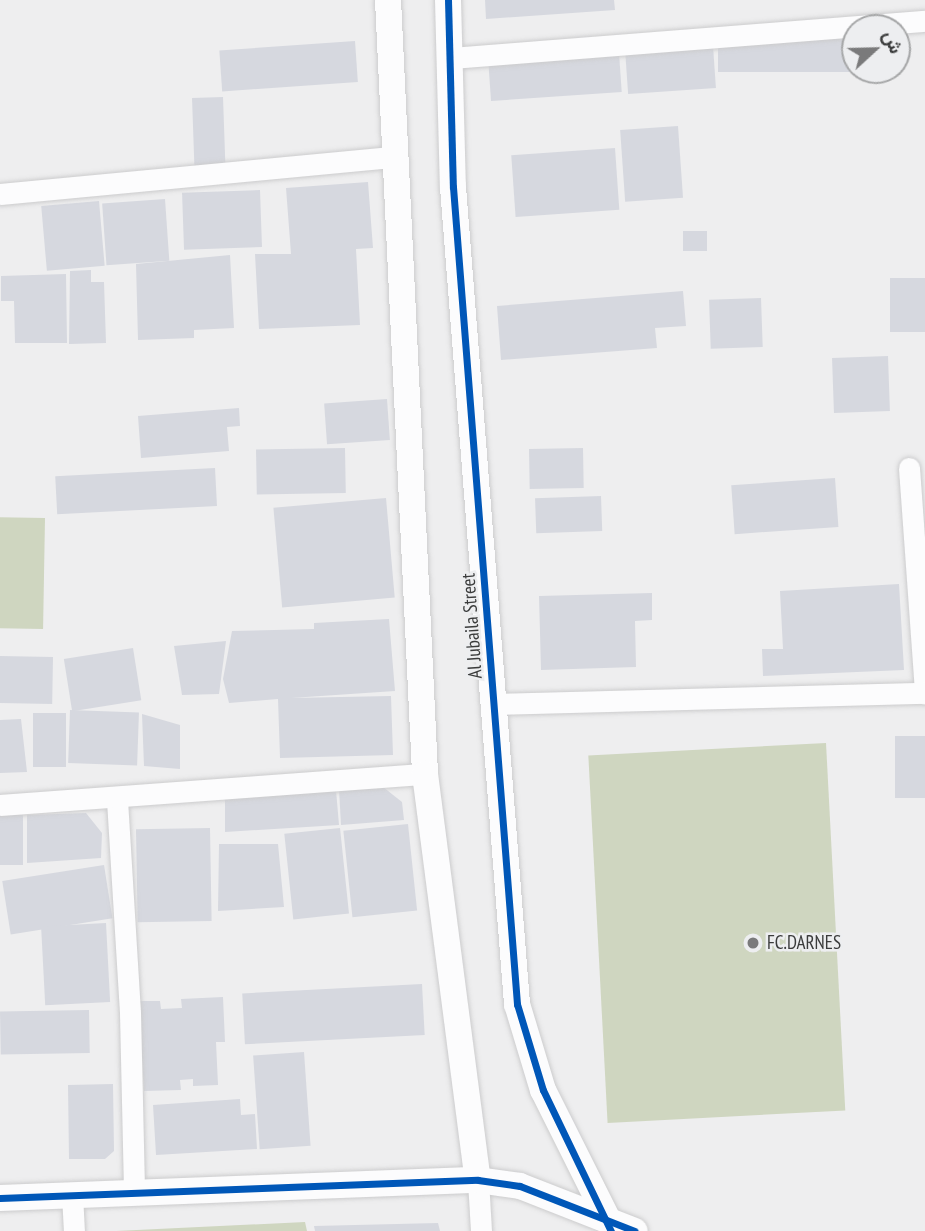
<!DOCTYPE html>
<meta charset="utf-8">
<style>
body{margin:0}
#map{position:relative;width:925px;height:1231px;overflow:hidden;background:#eeeeef;font-family:"PT Sans Narrow",Vazirmatn,sans-serif}
div>[style]{position:absolute}
.green>*{inset:0;background:#cfd6c0;transform-origin:0 0}
.building>*{inset:0;background:#d6d8df;transform-origin:0 0}
.roads{filter:drop-shadow(0 0 2px #cccccd) drop-shadow(0 0 2px #cccccd)}
.minor>*{height:21px;margin:-10.5px;padding:0 10.5px;transform-origin:10.5px;border-radius:10.5px;background:#fcfcfd}
.tertiary>*{height:26px;margin:-13px;padding:0 13px;transform-origin:13px;border-radius:13px;background:#fcfcfd}
.cycleway>*{height:7px;margin:-3.5px;padding:0 3.5px;transform-origin:3.5px;border-radius:3.5px;background:#0057b8}
.dots>*{width:19px;height:19px;translate:-50% -50%;box-sizing:border-box;border:4px solid #edeef0;border-radius:50%}
span{translate:-50% -50%;white-space:nowrap;text-align:center;line-height:1.15;-webkit-text-stroke:5px #edeef0;paint-order:stroke}
.street-label{font-size:19px;color:#3b3c3c}
.poi-label{font-size:19px;color:#3b3c3c}
.left{translate:0 -50%;text-align:left}
.north{position:absolute;left:841px;top:14px;width:70px;height:70px;box-sizing:border-box;background:#edeef0;border:2px solid #a6a7a8;border-radius:50%;rotate:68deg;font-size:19px;font-weight:700;line-height:28px;text-align:center;color:#3b3c3c}
.north::after{content:'';display:block;margin:auto;width:24px;height:32px;background:#7a7a7b;clip-path:polygon(50% 0,100% 100%,50% 72%,0 100%)}
</style>
<div id="map">
<div class="green">
<div style="left:45px;top:518px;width:111px;height:45px;rotate:91deg"></div>
<div style="left:826px;top:743px;width:368px;height:238px;rotate:87deg"></div>
<div style="clip-path:polygon(305px 1222px,307px 1231px,116px 1231px)"></div>
</div>
<div class="building">
<div style="clip-path:polygon(485px 0,614px 0,615px 10px,486px 19px)"></div>
<div style="left:855px;top:31px;width:41px;height:137px;rotate:90deg"></div>
<div style="left:355px;top:41px;width:41px;height:136px;rotate:86deg"></div>
<div style="left:713px;top:46px;width:42px;height:88px;rotate:86deg"></div>
<div style="left:619px;top:53px;width:39px;height:131px;rotate:86deg"></div>
<div style="left:223px;top:97px;width:70px;height:31px;rotate:88deg"></div>
<div style="left:678px;top:126px;width:72px;height:58px;rotate:86deg"></div>
<div style="left:615px;top:148px;width:62px;height:104px;rotate:86deg"></div>
<div style="clip-path:polygon(368px 182px,373px 248px,356px 249px,360px 325px,259px 329px,255px 254px,291px 254px,286px 188px)"></div>
<div style="left:260px;top:190px;width:57px;height:78px;rotate:88deg"></div>
<div style="left:165px;top:199px;width:62px;height:63px;rotate:86deg"></div>
<div style="left:99px;top:201px;width:65px;height:58px;rotate:85deg"></div>
<div style="left:683px;top:231px;width:24px;height:20px"></div>
<div style="clip-path:polygon(230px 255px,234px 328px,194px 330px,194px 338px,138px 340px,136px 264px)"></div>
<div style="clip-path:polygon(91px 270px,91px 282px,104px 282px,106px 343px,69px 344px,70px 271px)"></div>
<div style="clip-path:polygon(66px 274px,67px 343px,15px 343px,14px 301px,1px 301px,1px 276px)"></div>
<div style="left:925px;top:278px;width:54px;height:35px;rotate:90deg"></div>
<div style="clip-path:polygon(683px 291px,686px 326px,655px 328px,657px 348px,501px 360px,497px 306px)"></div>
<div style="left:761px;top:298px;width:49px;height:52px;rotate:88deg"></div>
<div style="left:888px;top:356px;width:55px;height:56px;rotate:88deg"></div>
<div style="left:387px;top:399px;width:41px;height:63px;rotate:86deg"></div>
<div style="clip-path:polygon(239px 408px,240px 426px,227px 427px,229px 451px,141px 458px,138px 416px)"></div>
<div style="left:345px;top:448px;width:45px;height:89px;rotate:89deg"></div>
<div style="left:583px;top:448px;width:40px;height:54px;rotate:89deg"></div>
<div style="left:215px;top:468px;width:38px;height:160px;rotate:87deg"></div>
<div style="left:835px;top:478px;width:49px;height:104px;rotate:86deg"></div>
<div style="left:601px;top:496px;width:35px;height:66px;rotate:88deg"></div>
<div style="left:386px;top:498px;width:100px;height:113px;rotate:85deg"></div>
<div style="clip-path:polygon(899px 584px,904px 670px,763px 676px,762px 649px,783px 649px,780px 591px)"></div>
<div style="clip-path:polygon(652px 593px,652px 620px,635px 621px,636px 667px,541px 670px,539px 596px)"></div>
<div style="clip-path:polygon(389px 619px,395px 691px,291px 698px,391px 696px,393px 755px,280px 758px,278px 699px,229px 703px,223px 679px,232px 631px,314px 629px,314px 623px)"></div>
<div style="clip-path:polygon(226px 641px,219px 694px,182px 695px,174px 646px)"></div>
<div style="left:133px;top:648px;width:53px;height:70px;rotate:81deg"></div>
<div style="left:53px;top:657px;width:47px;height:53px;rotate:91deg"></div>
<div style="left:70px;top:710px;width:69px;height:53px;rotate:2deg"></div>
<div style="left:33px;top:713px;width:33px;height:54px"></div>
<div style="clip-path:polygon(142px 714px,180px 725px,180px 769px,144px 766px)"></div>
<div style="clip-path:polygon(21px 719px,27px 772px,0 773px,0 720px)"></div>
<div style="left:895px;top:736px;width:30px;height:62px"></div>
<div style="clip-path:polygon(383px 787px,402px 802px,404px 820px,341px 825px,339px 789px)"></div>
<div style="clip-path:polygon(336px 790px,339px 825px,225px 832px,225px 792px)"></div>
<div style="clip-path:polygon(86px 813px,102px 833px,101px 858px,27px 863px,27px 815px)"></div>
<div style="left:0;top:815px;width:23px;height:50px"></div>
<div style="left:408px;top:824px;width:87px;height:65px;rotate:84deg"></div>
<div style="left:210px;top:828px;width:93px;height:74px;rotate:89deg"></div>
<div style="left:340px;top:828px;width:86px;height:56px;rotate:84deg"></div>
<div style="clip-path:polygon(219px 844px,278px 844px,284px 907px,218px 911px)"></div>
<div style="left:104px;top:865px;width:54px;height:103px;rotate:81deg"></div>
<div style="left:106px;top:923px;width:79px;height:65px;rotate:87deg"></div>
<div style="left:422px;top:984px;width:51px;height:180px;rotate:87deg"></div>
<div style="clip-path:polygon(223px 997px,225px 1042px,216px 1042px,218px 1085px,193px 1086px,193px 1079px,180px 1080px,181px 1090px,144px 1091px,139px 1001px,160px 1001px,161px 1009px,182px 1008px,181px 999px)"></div>
<div style="left:89px;top:1010px;width:43px;height:89px;rotate:89deg"></div>
<div style="left:304px;top:1052px;width:94px;height:51px;rotate:86deg"></div>
<div style="clip-path:polygon(113px 1084px,114px 1151px,105px 1159px,69px 1159px,68px 1085px)"></div>
<div style="clip-path:polygon(240px 1099px,241px 1115px,255px 1114px,257px 1149px,156px 1155px,153px 1105px)"></div>
<div style="clip-path:polygon(438px 1223px,440px 1231px,315px 1231px,314px 1226px)"></div>
</div>
<div class="roads">
<div class="minor">
<div style="left:452px;top:58px;width:474px;rotate:-4.5deg"></div>
<div style="left:0;top:194px;width:396px;rotate:-5.4deg"></div>
<div style="left:909px;top:468px;width:226px;rotate:85.9deg"></div>
<div style="left:494px;top:704px;width:431px;rotate:-1.5deg"></div>
<div style="left:117px;top:800px;width:213px;rotate:86.5deg"></div>
<div style="left:130px;top:1013px;width:178px;rotate:88.7deg"></div>
<div style="left:0;top:805px;width:426px;rotate:-4.2deg"></div>
<div style="left:478px;top:1180px;width:51px;rotate:86.6deg"></div>
<div style="left:72px;top:1194px;width:37px;rotate:87deg"></div>
</div>
<div class="tertiary">
<div style="left:388px;top:0;width:775px;rotate:87.26deg"></div>
<div style="left:425px;top:774px;width:409px;rotate:82.6deg"></div>
<div style="left:448px;top:0;width:187px;rotate:88.5deg"></div>
<div style="left:453px;top:187px;width:820px;rotate:85.52deg"></div>
<div style="left:517px;top:1004px;width:90px;rotate:73.2deg"></div>
<div style="left:543px;top:1090px;width:150px;rotate:63.4deg"></div>
<div style="left:0;top:1198px;width:478px;rotate:-2.2deg"></div>
<div style="left:478px;top:1180px;width:42px;rotate:8.1deg"></div>
<div style="left:520px;top:1186px;width:123px;rotate:21.4deg"></div>
</div>
</div>
<div class="cycleway">
<div style="left:448px;top:0;width:187px;rotate:88.5deg"></div>
<div style="left:453px;top:187px;width:820px;rotate:85.52deg"></div>
<div style="left:517px;top:1004px;width:90px;rotate:73.2deg"></div>
<div style="left:543px;top:1090px;width:157px;rotate:64.3deg"></div>
<div style="left:0;top:1198px;width:478px;rotate:-2.2deg"></div>
<div style="left:478px;top:1180px;width:42px;rotate:8.1deg"></div>
<div style="left:520px;top:1186px;width:123px;rotate:21.4deg"></div>
</div>
<div class="dots">
<div style="left:753px;top:943px;background:#7a7a7b"></div>
</div>
<div class="street-label">
<span style="left:472px;top:626px;rotate:-94deg">Al Jubaila Street</span>
</div>
<div class="poi-label">
<span class="left" style="left:767px;top:943px">FC.DARNES</span>
</div>
<div class="north">ش</div>
</div>
